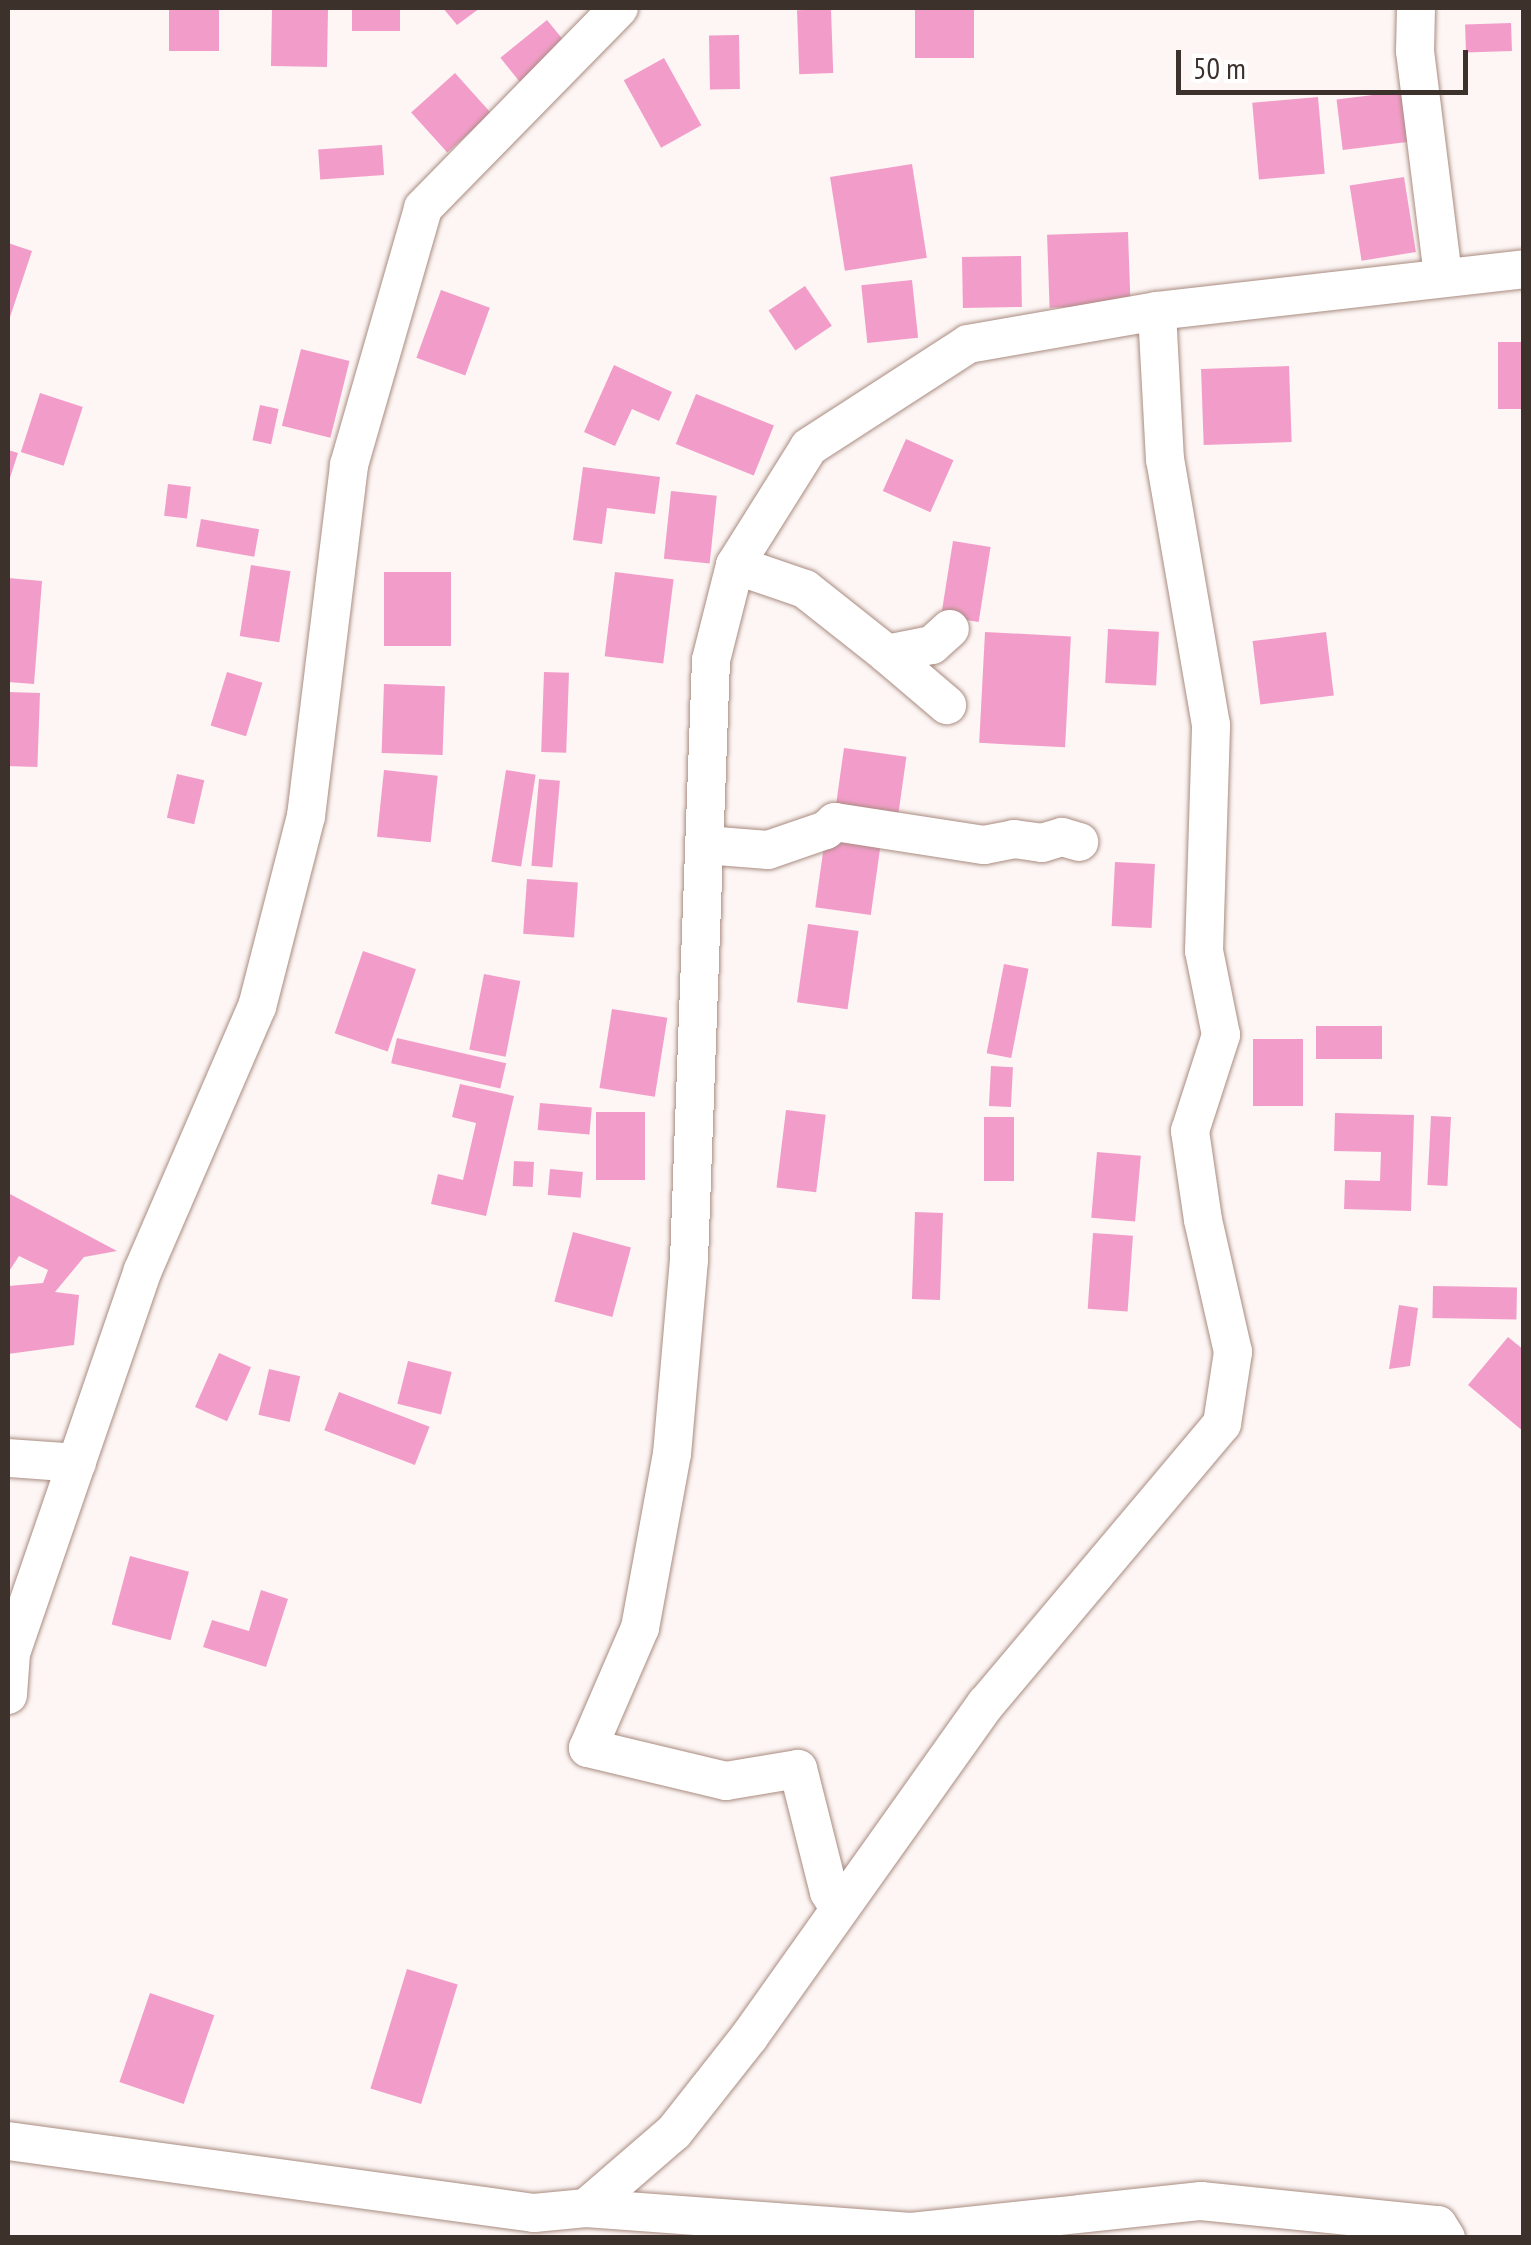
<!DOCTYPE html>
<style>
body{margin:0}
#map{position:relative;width:1531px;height:2245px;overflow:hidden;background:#fdf6f4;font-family:"PT Sans Narrow",sans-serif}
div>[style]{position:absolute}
.building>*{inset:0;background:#f29dc9;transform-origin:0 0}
.roads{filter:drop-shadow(0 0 2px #a98c81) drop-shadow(0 0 2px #a98c81)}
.minor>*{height:38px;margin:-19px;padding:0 19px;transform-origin:19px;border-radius:19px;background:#fff}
span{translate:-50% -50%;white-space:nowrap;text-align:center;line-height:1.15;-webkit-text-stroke:10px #fff;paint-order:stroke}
.frame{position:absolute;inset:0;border:10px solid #3d312c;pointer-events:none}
.scale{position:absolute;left:1176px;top:50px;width:292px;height:45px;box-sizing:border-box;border:5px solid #3d312c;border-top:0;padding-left:12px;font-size:30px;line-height:35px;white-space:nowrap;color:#3d312c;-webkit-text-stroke:8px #fff;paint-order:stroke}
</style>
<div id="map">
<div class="building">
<div style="left:169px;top:8px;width:50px;height:43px"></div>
<div style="left:352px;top:8px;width:48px;height:23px"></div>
<div style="clip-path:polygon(443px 8px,480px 8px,457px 25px)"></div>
<div style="left:915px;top:8px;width:59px;height:50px"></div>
<div style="left:272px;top:9px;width:56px;height:57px;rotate:1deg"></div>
<div style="left:831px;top:9px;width:64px;height:34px;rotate:88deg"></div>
<div style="left:547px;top:20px;width:32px;height:60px;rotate:51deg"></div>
<div style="left:1511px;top:23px;width:28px;height:46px;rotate:88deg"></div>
<div style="left:739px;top:35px;width:54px;height:30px;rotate:89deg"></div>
<div style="left:664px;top:58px;width:77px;height:46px;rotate:61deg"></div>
<div style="left:455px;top:73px;width:54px;height:59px;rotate:48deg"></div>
<div style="left:1405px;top:91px;width:51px;height:69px;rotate:83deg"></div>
<div style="left:1318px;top:97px;width:77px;height:66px;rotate:85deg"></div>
<div style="left:382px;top:145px;width:30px;height:64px;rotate:86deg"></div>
<div style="left:912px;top:164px;width:95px;height:83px;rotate:81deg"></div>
<div style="left:1404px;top:177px;width:76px;height:55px;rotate:81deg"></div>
<div style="left:1128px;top:232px;width:73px;height:81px;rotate:88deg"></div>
<div style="clip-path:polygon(8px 243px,32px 251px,8px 323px)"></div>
<div style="left:1021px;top:256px;width:51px;height:59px;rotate:89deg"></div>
<div style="left:912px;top:280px;width:58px;height:51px;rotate:84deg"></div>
<div style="left:805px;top:286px;width:48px;height:44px;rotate:56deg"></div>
<div style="left:441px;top:290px;width:52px;height:72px;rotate:20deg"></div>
<div style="left:1524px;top:342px;width:67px;height:26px;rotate:90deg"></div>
<div style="left:301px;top:349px;width:50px;height:79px;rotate:14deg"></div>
<div style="clip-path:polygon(614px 365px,672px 392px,659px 421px,632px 409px,615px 446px,584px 432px)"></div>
<div style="left:1289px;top:366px;width:76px;height:88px;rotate:88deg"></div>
<div style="left:40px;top:393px;width:45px;height:62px;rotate:18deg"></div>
<div style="left:696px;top:394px;width:84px;height:54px;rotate:22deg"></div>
<div style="left:260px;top:405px;width:19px;height:36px;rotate:12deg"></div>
<div style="left:906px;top:439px;width:52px;height:57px;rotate:24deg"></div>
<div style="clip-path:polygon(8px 450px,18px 453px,8px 484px)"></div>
<div style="clip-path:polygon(583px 467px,660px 477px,655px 514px,607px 508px,602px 544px,573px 540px)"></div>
<div style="left:168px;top:484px;width:23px;height:32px;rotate:7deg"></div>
<div style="left:671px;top:491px;width:46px;height:68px;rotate:6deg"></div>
<div style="left:201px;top:519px;width:59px;height:28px;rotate:10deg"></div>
<div style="left:953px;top:541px;width:38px;height:76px;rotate:9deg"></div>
<div style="left:251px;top:565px;width:40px;height:72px;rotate:9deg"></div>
<div style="left:451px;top:572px;width:74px;height:67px;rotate:90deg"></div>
<div style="left:615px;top:572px;width:59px;height:85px;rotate:7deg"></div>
<div style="clip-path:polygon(8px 578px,42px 581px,34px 684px,8px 682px)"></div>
<div style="left:1108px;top:629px;width:51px;height:54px;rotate:3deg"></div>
<div style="left:985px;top:632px;width:86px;height:111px;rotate:3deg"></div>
<div style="left:1326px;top:632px;width:64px;height:74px;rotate:83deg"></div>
<div style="left:227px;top:672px;width:37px;height:56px;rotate:17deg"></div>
<div style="left:544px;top:672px;width:25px;height:80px;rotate:2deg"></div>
<div style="left:384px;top:684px;width:61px;height:69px;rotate:2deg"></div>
<div style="left:8px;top:692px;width:32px;height:74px;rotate:2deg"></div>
<div style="left:844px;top:748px;width:63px;height:63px;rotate:8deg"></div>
<div style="left:384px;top:770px;width:54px;height:67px;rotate:6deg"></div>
<div style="left:506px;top:770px;width:30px;height:93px;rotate:9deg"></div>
<div style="left:177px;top:774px;width:28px;height:45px;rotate:13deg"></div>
<div style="left:539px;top:779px;width:21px;height:87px;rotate:5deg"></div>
<div style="left:826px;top:831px;width:56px;height:77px;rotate:8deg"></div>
<div style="left:1115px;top:862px;width:40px;height:64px;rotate:3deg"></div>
<div style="left:527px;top:879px;width:51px;height:55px;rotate:4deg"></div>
<div style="left:808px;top:924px;width:51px;height:79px;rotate:8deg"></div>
<div style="left:363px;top:951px;width:56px;height:87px;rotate:19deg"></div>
<div style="left:1004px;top:964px;width:25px;height:91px;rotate:11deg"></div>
<div style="left:484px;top:974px;width:37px;height:77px;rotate:11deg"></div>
<div style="left:612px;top:1009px;width:56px;height:80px;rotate:9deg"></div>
<div style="left:1382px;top:1026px;width:33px;height:66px;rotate:90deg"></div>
<div style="left:397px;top:1038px;width:112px;height:26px;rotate:13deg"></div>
<div style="left:1253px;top:1039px;width:50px;height:67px"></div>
<div style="left:991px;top:1066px;width:22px;height:40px;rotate:3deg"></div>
<div style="clip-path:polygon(460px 1084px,514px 1096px,486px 1216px,431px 1204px,438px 1174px,463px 1180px,476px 1123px,452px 1117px)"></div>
<div style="left:540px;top:1103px;width:52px;height:27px;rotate:5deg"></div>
<div style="left:786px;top:1110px;width:40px;height:78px;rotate:7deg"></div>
<div style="left:596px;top:1112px;width:49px;height:68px"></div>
<div style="clip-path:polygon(1335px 1113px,1414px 1115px,1411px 1211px,1344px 1209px,1345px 1180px,1380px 1181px,1381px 1152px,1334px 1151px)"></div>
<div style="left:1431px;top:1116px;width:20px;height:69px;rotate:3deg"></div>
<div style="left:984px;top:1117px;width:30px;height:64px"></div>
<div style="left:1097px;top:1152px;width:44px;height:66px;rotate:5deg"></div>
<div style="left:514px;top:1161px;width:20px;height:25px;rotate:3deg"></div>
<div style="left:550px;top:1169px;width:33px;height:26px;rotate:5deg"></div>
<div style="clip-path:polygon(8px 1193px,117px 1251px,84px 1257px,55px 1292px,79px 1295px,74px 1345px,8px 1354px,8px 1286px,43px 1283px,48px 1270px,19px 1256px,8px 1273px)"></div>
<div style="left:915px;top:1212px;width:28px;height:87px;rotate:2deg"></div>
<div style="left:573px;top:1232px;width:60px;height:72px;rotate:15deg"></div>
<div style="left:1093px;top:1233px;width:40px;height:76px;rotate:4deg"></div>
<div style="left:1433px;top:1286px;width:84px;height:32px;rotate:1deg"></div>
<div style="clip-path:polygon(1399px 1305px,1418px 1308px,1410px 1366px,1389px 1369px)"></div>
<div style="clip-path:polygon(1508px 1337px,1524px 1350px,1524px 1432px,1468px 1385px)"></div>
<div style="left:219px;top:1353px;width:35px;height:59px;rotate:24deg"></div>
<div style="left:408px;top:1361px;width:45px;height:44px;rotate:14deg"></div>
<div style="left:269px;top:1369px;width:32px;height:47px;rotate:13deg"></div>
<div style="left:339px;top:1392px;width:97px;height:41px;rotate:21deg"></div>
<div style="left:130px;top:1556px;width:61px;height:71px;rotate:15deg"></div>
<div style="clip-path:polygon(261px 1590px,288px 1599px,266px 1667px,203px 1647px,212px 1620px,249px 1631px)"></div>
<div style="left:407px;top:1969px;width:53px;height:125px;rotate:17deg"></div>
<div style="left:150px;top:1993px;width:68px;height:94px;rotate:19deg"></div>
</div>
<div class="roads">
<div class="minor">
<div style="left:1416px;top:8px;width:43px;rotate:91.3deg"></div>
<div style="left:1415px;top:51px;width:226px;rotate:82.9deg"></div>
<div style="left:735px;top:565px;width:74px;rotate:18.9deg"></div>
<div style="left:805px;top:589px;width:105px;rotate:38.4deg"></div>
<div style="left:887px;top:654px;width:46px;rotate:-11.3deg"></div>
<div style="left:932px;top:645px;width:24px;rotate:-42deg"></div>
<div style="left:887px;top:654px;width:79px;rotate:40.4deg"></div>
<div style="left:705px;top:845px;width:63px;rotate:4.5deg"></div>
<div style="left:768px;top:850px;width:61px;rotate:-19deg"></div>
<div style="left:826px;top:830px;width:12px;rotate:-42deg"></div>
<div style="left:835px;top:822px;width:151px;rotate:8.8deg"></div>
<div style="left:984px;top:845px;width:31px;rotate:-11deg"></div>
<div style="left:1014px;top:839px;width:28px;rotate:8deg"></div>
<div style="left:1042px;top:843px;width:21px;rotate:-17deg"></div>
<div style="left:1062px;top:837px;width:18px;rotate:16deg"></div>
<div style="left:8px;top:1458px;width:69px;rotate:4.1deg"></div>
<div style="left:8px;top:1695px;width:42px;rotate:-85.9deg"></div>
<div style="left:11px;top:1653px;width:405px;rotate:-71deg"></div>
<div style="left:143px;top:1270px;width:287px;rotate:-66.6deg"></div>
<div style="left:257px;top:1007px;width:197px;rotate:-75.6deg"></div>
<div style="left:306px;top:816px;width:354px;rotate:-83deg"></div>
<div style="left:349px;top:465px;width:267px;rotate:-73.9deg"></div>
<div style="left:423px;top:208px;width:280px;rotate:-45.6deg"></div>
<div style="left:839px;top:1908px;width:19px;rotate:-122deg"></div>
<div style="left:829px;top:1892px;width:127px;rotate:-104.1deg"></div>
<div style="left:798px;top:1769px;width:73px;rotate:170.5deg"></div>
<div style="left:726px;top:1781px;width:142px;rotate:-166.6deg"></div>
<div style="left:588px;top:1748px;width:131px;rotate:-66.6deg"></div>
<div style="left:640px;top:1628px;width:177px;rotate:-79.6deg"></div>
<div style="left:672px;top:1454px;width:195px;rotate:-85deg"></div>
<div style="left:689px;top:1260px;width:600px;rotate:-87.9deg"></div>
<div style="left:711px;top:660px;width:98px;rotate:-75.8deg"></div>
<div style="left:735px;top:565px;width:139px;rotate:-57.9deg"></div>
<div style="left:809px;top:447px;width:189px;rotate:-32.9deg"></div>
<div style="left:968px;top:344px;width:192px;rotate:-9.9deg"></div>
<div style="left:1157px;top:311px;width:369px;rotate:-6.5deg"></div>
<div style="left:8px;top:2141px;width:531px;rotate:7.79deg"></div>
<div style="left:534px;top:2213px;width:52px;rotate:-5.5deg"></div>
<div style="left:586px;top:2208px;width:116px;rotate:-40.8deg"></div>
<div style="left:674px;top:2132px;width:121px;rotate:-51.7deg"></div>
<div style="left:749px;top:2037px;width:409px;rotate:-54.6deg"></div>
<div style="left:986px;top:1704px;width:366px;rotate:-49.9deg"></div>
<div style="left:1222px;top:1424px;width:73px;rotate:-81.3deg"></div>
<div style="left:1233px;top:1352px;width:135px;rotate:-102.8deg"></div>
<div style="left:1203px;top:1220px;width:90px;rotate:-98.3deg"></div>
<div style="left:1190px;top:1131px;width:101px;rotate:-72.1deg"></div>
<div style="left:1221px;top:1035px;width:86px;rotate:-101.4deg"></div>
<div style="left:1204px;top:951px;width:226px;rotate:-88.2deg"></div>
<div style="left:1211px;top:725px;width:269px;rotate:-99.8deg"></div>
<div style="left:1165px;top:460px;width:149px;rotate:-93.1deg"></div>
<div style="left:586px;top:2208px;width:326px;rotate:4.2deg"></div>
<div style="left:911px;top:2232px;width:292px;rotate:-6.1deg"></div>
<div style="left:1201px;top:2201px;width:238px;rotate:5.8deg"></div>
<div style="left:1438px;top:2225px;width:15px;rotate:58deg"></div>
</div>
</div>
<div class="frame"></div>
<div class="scale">50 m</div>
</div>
